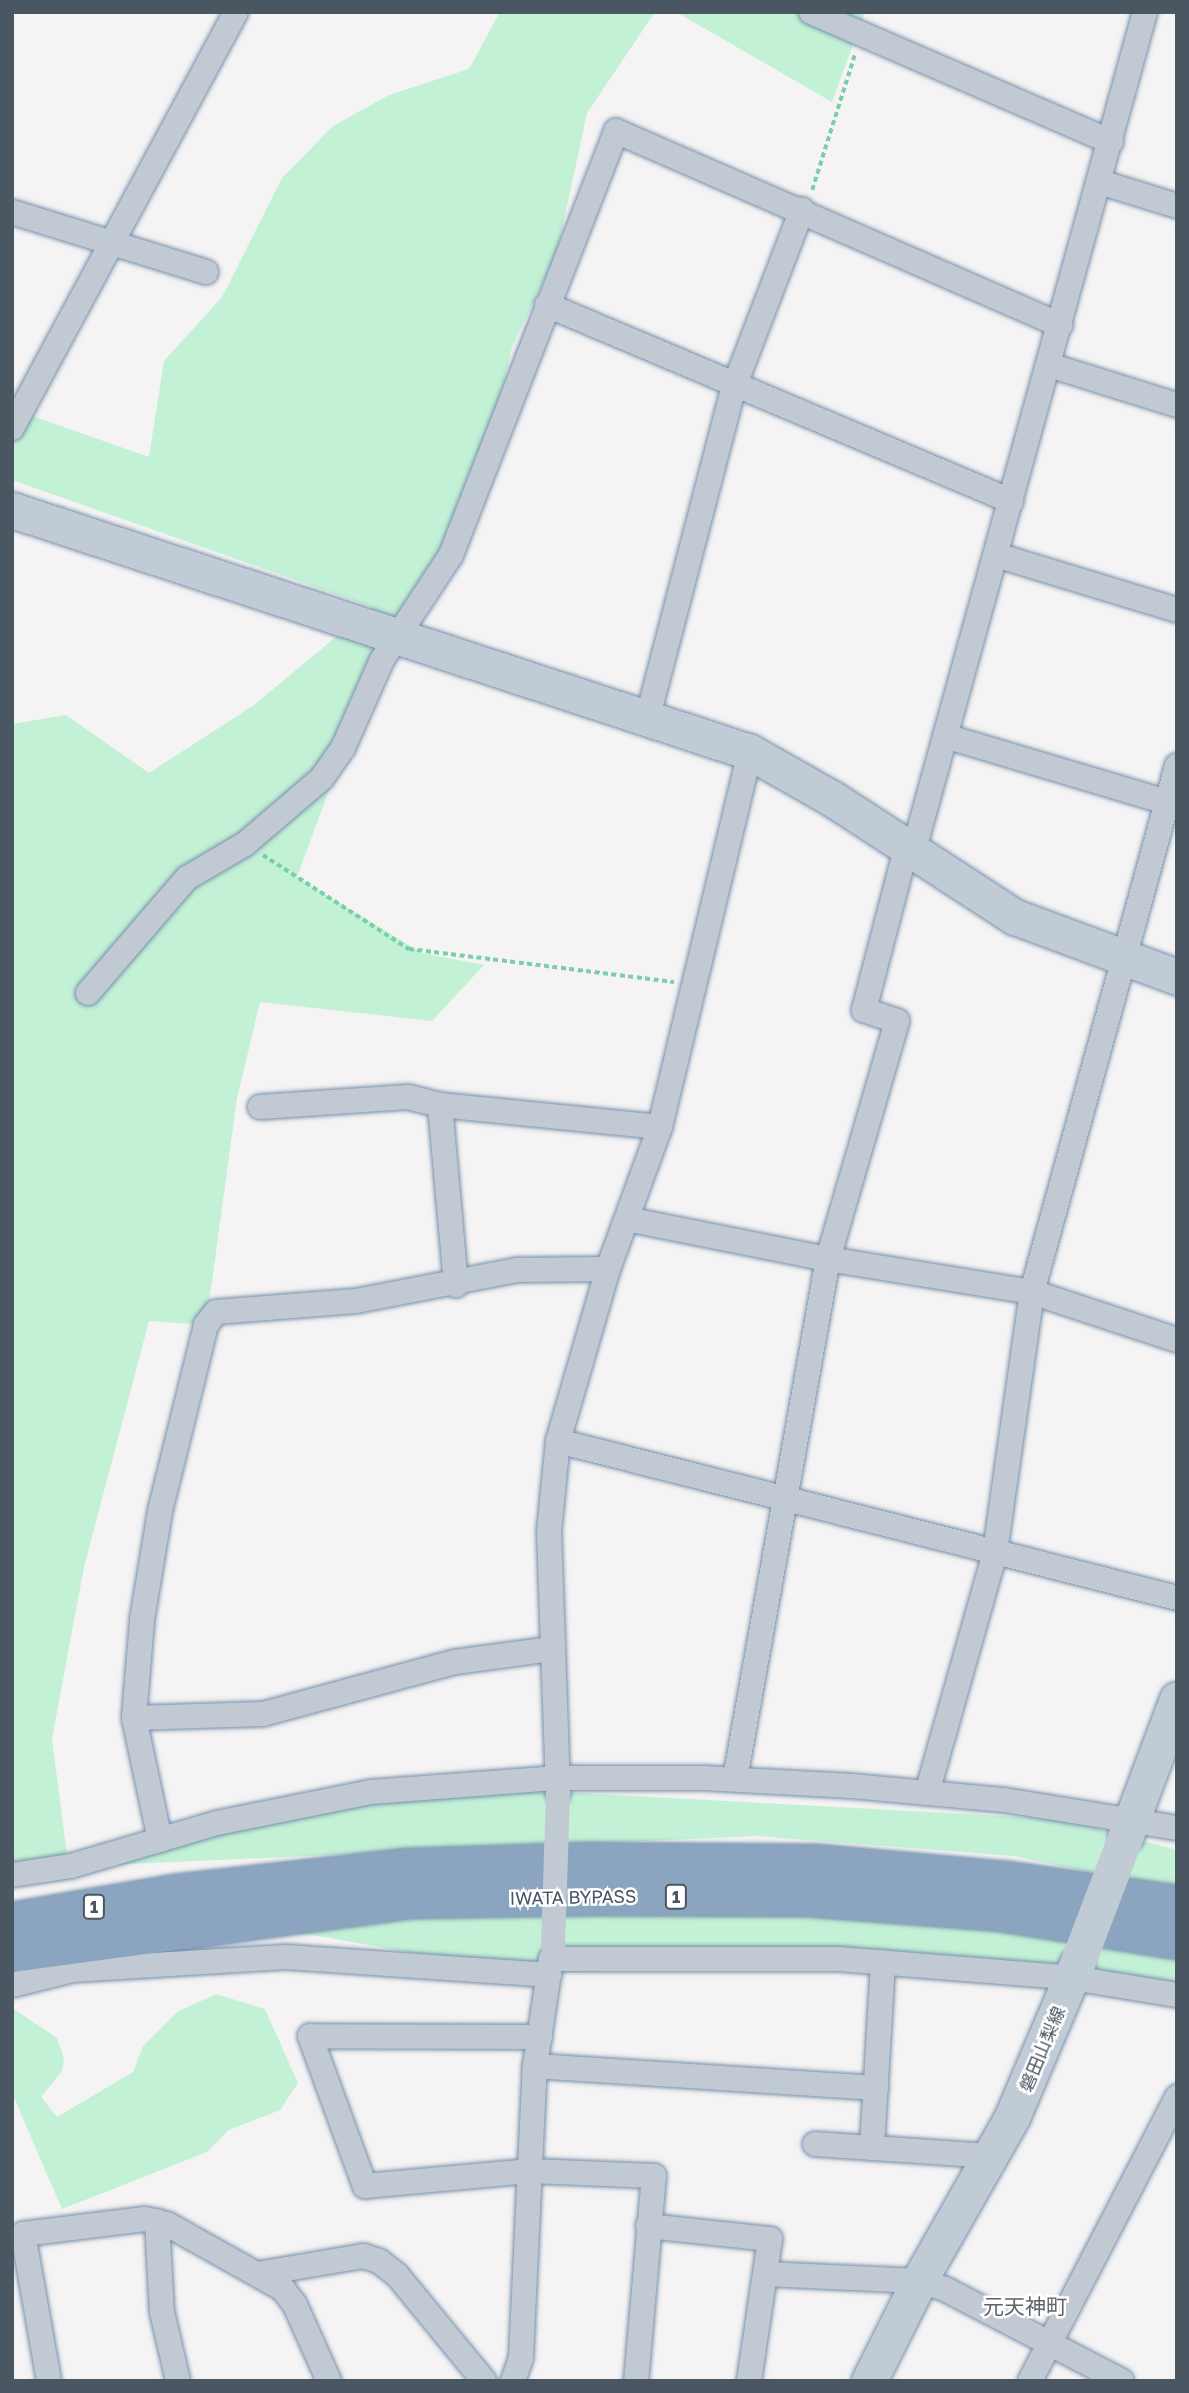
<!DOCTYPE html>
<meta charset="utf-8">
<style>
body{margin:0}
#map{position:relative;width:1189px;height:2393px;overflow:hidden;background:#f5f3f3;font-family:"Golos Text","Noto Sans JP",sans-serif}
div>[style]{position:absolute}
.green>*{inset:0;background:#c3f1d5}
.path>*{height:3.5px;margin-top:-1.75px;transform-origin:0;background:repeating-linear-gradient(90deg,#7ad0a6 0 5px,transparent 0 8.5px)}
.roads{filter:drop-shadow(0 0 2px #7690ad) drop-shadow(0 0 2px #7690ad)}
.street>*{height:24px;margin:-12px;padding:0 12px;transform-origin:12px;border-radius:12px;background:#c1cad2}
.secondary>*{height:35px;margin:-17.5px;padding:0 17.5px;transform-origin:17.5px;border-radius:17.5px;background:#c1cbd6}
.highway>*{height:38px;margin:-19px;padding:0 19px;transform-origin:19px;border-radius:19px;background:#8ba5c1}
.street-bridge>*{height:24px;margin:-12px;padding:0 12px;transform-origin:12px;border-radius:12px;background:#c1cad2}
.secondary-bridge>*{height:35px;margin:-17.5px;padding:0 17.5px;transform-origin:17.5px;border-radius:17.5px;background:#c1cbd6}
span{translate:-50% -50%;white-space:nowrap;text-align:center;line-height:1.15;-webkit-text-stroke:5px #fff;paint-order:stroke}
.shield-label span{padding:2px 5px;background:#fff;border:2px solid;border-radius:5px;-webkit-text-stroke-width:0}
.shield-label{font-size:16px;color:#4a5661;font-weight:700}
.street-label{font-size:18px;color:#4a5661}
.quarter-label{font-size:21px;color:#5f6368}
.frame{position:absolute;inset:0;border:14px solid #4a5661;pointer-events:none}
</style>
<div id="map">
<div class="green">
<div style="clip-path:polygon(500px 12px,655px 12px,587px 113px,557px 253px,512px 347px,488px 455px,354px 723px,297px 877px,422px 953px,484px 965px,432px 1021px,260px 1002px,237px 1098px,206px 1325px,149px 1321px,84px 1567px,52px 1739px,70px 1878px,12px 1881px,12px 724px,66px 715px,149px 773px,254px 705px,372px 607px,12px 480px,12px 428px,21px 412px,149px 457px,164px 361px,222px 297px,282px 178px,333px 126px,389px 95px,469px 69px)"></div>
<div style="clip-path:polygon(676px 12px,865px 12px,832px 102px)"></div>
<div style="clip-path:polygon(502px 1789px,1060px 1819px,1177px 1850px,1177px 1890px,1014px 1856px,757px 1836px,107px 1865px,298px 1807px)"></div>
<div style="clip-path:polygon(868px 1901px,1177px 1944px,1177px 1994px,860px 1960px,532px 1974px,238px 1922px)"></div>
<div style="clip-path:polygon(216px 1994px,265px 2009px,298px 2083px,280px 2110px,229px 2130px,207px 2152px,62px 2209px,12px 2093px,12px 2008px,57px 2038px,64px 2058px,62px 2071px,41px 2097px,57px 2117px,133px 2072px,143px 2046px,177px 2012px)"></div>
</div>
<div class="path">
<div style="left:812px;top:190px;width:143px;rotate:-72.5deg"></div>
<div style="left:263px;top:855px;width:174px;rotate:32.8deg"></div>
<div style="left:409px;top:949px;width:267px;rotate:7.1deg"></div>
</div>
<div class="roads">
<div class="street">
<div style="left:811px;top:12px;width:327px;rotate:23.4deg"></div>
<div style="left:1100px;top:182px;width:81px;rotate:17.3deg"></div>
<div style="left:12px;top:212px;width:203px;rotate:17.2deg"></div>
<div style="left:547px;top:305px;width:504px;rotate:22.9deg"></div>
<div style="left:1049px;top:365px;width:134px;rotate:17.4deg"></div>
<div style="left:12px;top:428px;width:472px;rotate:-61.7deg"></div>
<div style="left:996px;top:555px;width:189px;rotate:16.9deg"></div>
<div style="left:648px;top:716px;width:340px;rotate:-75.4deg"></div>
<div style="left:734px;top:387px;width:190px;rotate:-69deg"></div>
<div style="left:945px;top:736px;width:242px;rotate:16.6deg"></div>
<div style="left:914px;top:849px;width:868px;rotate:-74.57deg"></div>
<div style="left:88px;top:993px;width:152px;rotate:-49.3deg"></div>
<div style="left:187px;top:878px;width:67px;rotate:-30.4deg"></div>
<div style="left:245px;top:844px;width:101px;rotate:-40.6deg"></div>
<div style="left:322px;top:778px;width:37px;rotate:-55deg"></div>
<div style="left:343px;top:748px;width:96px;rotate:-66.1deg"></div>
<div style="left:382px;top:660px;width:126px;rotate:-56.7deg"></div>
<div style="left:451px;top:555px;width:455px;rotate:-68.7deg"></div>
<div style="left:616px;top:131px;width:485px;rotate:23.6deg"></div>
<div style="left:440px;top:1105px;width:181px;rotate:84.9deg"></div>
<div style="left:260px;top:1107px;width:148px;rotate:-3.9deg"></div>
<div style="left:408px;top:1097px;width:33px;rotate:14deg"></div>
<div style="left:440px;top:1105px;width:221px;rotate:5.7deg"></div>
<div style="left:660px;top:1127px;width:151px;rotate:110.1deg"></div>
<div style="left:608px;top:1269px;width:179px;rotate:106.2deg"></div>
<div style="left:558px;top:1441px;width:90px;rotate:95.7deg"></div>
<div style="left:549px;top:1531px;width:262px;rotate:88deg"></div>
<div style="left:660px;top:1127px;width:386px;rotate:-76.5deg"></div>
<div style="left:627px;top:1219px;width:205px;rotate:11.3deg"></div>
<div style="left:828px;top:1259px;width:207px;rotate:9.2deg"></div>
<div style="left:1032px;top:1292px;width:153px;rotate:18.3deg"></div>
<div style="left:558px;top:1441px;width:639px;rotate:14.23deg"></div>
<div style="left:134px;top:1718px;width:129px;rotate:-1.8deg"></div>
<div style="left:263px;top:1714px;width:199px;rotate:-15.2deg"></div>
<div style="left:455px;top:1662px;width:97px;rotate:-7.7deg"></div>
<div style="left:735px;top:1779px;width:528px;rotate:-79.86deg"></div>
<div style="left:828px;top:1259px;width:248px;rotate:-73.8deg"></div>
<div style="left:897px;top:1021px;width:35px;rotate:-162deg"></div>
<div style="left:864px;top:1010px;width:171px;rotate:-75.4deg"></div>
<div style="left:927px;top:1793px;width:250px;rotate:-74.2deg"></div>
<div style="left:995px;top:1552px;width:263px;rotate:-81.9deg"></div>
<div style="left:1032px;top:1292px;width:546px;rotate:-74.59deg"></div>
<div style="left:160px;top:1840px;width:125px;rotate:-102deg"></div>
<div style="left:134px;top:1718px;width:98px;rotate:-85.3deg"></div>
<div style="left:142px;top:1620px;width:110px;rotate:-80.6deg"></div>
<div style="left:160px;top:1511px;width:192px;rotate:-76.1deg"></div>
<div style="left:206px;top:1325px;width:16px;rotate:-52deg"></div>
<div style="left:216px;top:1312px;width:140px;rotate:-4.5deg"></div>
<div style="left:356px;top:1301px;width:164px;rotate:-10.9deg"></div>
<div style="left:517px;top:1270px;width:91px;rotate:-0.6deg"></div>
<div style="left:12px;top:1875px;width:60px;rotate:-8.7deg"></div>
<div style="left:71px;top:1866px;width:152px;rotate:-16.4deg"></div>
<div style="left:217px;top:1823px;width:157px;rotate:-11.4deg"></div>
<div style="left:371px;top:1792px;width:188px;rotate:-4.3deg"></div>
<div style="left:558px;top:1778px;width:146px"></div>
<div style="left:704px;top:1778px;width:148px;rotate:3.1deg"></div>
<div style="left:852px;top:1786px;width:153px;rotate:5.3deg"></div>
<div style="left:1004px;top:1800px;width:175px;rotate:9.2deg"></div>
<div style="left:551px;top:1959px;width:288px"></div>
<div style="left:839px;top:1959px;width:235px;rotate:4.6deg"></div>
<div style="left:1073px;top:1978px;width:105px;rotate:9.3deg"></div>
<div style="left:12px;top:1985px;width:62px;rotate:-14deg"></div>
<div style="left:72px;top:1970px;width:214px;rotate:-3.5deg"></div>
<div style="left:286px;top:1957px;width:264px;rotate:3.9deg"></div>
<div style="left:540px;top:2037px;width:230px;rotate:-179.8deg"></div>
<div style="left:310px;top:2036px;width:160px;rotate:69.9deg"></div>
<div style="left:365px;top:2186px;width:167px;rotate:-5.2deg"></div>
<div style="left:531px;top:2171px;width:123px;rotate:2.3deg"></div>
<div style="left:654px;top:2176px;width:206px;rotate:95deg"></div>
<div style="left:535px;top:2066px;width:342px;rotate:3.7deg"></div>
<div style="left:815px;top:2144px;width:177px;rotate:3.9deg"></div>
<div style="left:872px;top:2148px;width:186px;rotate:-86.6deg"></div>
<div style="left:157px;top:2221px;width:91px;rotate:86.9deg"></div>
<div style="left:162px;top:2312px;width:71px;rotate:76.9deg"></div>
<div style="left:648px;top:2226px;width:123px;rotate:6.1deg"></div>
<div style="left:770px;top:2239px;width:144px;rotate:98.4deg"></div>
<div style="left:257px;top:2274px;width:108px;rotate:-9.6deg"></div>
<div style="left:363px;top:2256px;width:17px;rotate:17deg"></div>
<div style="left:379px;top:2261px;width:23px;rotate:38deg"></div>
<div style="left:397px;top:2275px;width:137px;rotate:50.6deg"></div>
<div style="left:765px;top:2274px;width:154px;rotate:2.6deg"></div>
<div style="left:919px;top:2281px;width:27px;rotate:17deg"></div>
<div style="left:945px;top:2289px;width:199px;rotate:27.5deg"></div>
<div style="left:49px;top:2381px;width:149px;rotate:-100deg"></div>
<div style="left:23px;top:2234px;width:123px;rotate:-7deg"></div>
<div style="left:145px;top:2219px;width:23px;rotate:13deg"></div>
<div style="left:167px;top:2224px;width:133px;rotate:29.3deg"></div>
<div style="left:283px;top:2289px;width:20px;rotate:53deg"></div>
<div style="left:295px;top:2305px;width:83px;rotate:65.9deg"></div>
<div style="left:513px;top:2381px;width:24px;rotate:-71deg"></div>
<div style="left:521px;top:2358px;width:292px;rotate:-87.3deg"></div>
<div style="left:535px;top:2066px;width:108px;rotate:-81.5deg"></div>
<div style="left:1030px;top:2381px;width:320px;rotate:-62.6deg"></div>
</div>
<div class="secondary">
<div style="left:12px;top:510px;width:777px;rotate:18.16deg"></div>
<div style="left:750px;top:752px;width:95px;rotate:29.5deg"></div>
<div style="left:833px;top:799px;width:217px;rotate:33deg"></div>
<div style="left:1015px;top:917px;width:173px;rotate:20.3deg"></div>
<div style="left:1126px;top:1835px;width:145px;rotate:-69.4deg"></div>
<div style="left:869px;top:2381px;width:112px;rotate:-63.4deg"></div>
<div style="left:919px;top:2281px;width:189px;rotate:-60.4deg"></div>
<div style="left:1012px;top:2117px;width:166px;rotate:-67deg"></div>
</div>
<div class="highway">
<div style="left:12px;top:1922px;width:166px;rotate:-9.7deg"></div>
<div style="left:176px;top:1894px;width:234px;rotate:-6.4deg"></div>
<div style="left:409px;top:1868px;width:181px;rotate:-1.9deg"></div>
<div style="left:590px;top:1862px;width:226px;rotate:0.5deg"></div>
<div style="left:816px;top:1864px;width:192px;rotate:5.1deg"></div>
<div style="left:1007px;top:1881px;width:172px;rotate:8deg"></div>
<div style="left:12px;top:1953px;width:403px;rotate:-7.7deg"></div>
<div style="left:411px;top:1899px;width:185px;rotate:-0.9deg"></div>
<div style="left:596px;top:1896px;width:212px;rotate:0.3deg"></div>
<div style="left:808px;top:1897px;width:194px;rotate:4.4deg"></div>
<div style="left:1001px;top:1912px;width:178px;rotate:9deg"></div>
</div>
</div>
<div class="street-bridge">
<div style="left:553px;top:1945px;width:152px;rotate:-88.1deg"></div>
</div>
<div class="secondary-bridge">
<div style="left:1077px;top:1964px;width:138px;rotate:-69.2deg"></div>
</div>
<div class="shield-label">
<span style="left:676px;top:1897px">1</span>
<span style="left:94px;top:1907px">1</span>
</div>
<div class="street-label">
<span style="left:573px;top:1897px;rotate:-1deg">IWATA BYPASS</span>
<span style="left:1042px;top:2049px;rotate:-67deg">磐田山梨線</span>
</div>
<div class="quarter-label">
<span style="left:1025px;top:2306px">元天神町</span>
</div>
<div class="frame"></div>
</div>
